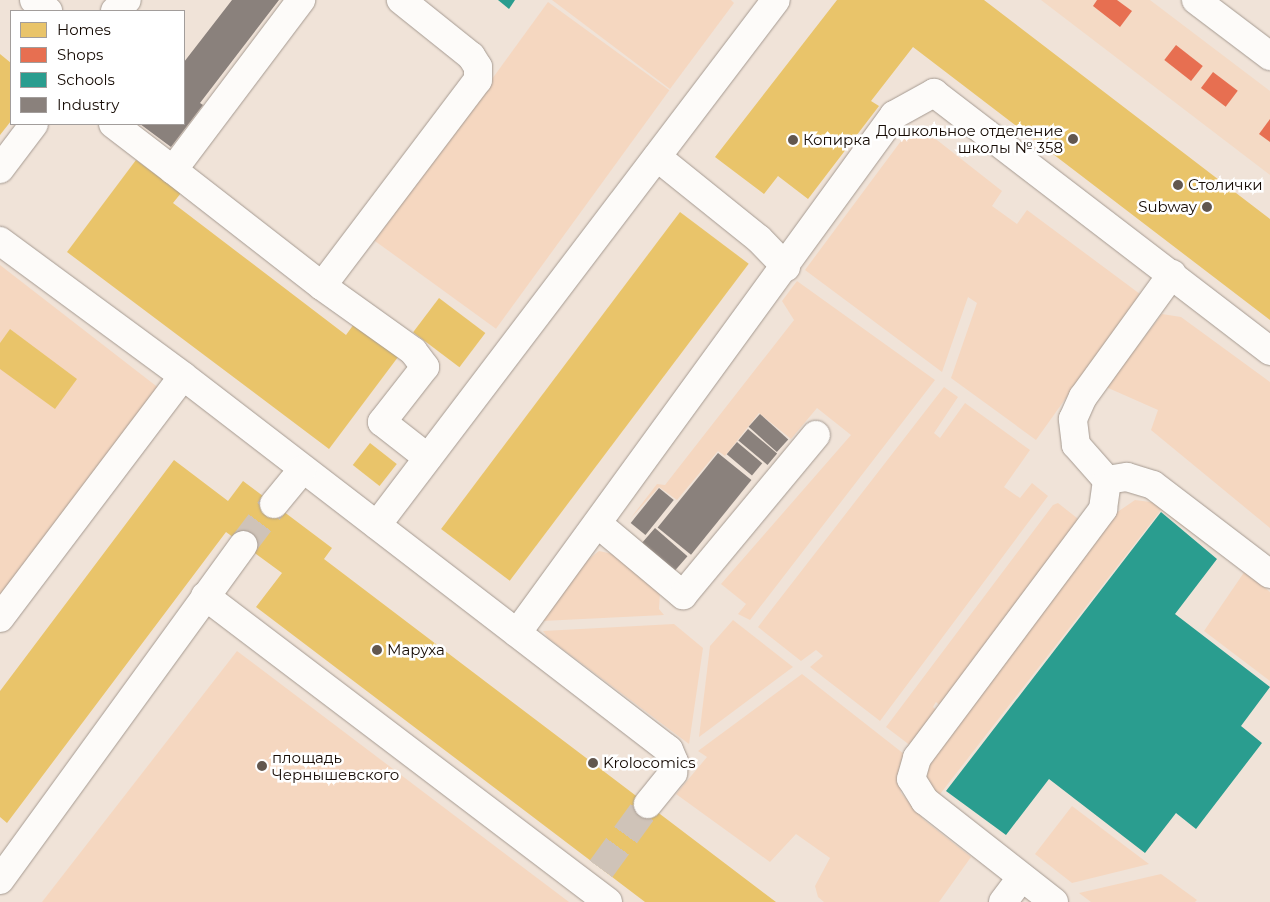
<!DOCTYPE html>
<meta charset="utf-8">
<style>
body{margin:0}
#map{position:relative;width:1270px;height:902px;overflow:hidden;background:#f0e3d8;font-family:Montserrat,sans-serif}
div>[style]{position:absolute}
.built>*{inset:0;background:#f4dac5}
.green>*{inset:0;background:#f5d7c0;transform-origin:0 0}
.homes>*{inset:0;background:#e9c46a;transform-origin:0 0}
.shops>*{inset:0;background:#e76f51;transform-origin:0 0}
.schools>*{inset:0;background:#2a9d8f}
.industry>*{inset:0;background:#8a817c;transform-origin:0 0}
.minor-tunnel>*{height:28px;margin-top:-14px;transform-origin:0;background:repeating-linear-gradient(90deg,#cfc3b8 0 28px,transparent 0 42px)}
.roads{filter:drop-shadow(0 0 1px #a59a91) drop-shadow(0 0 1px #a59a91)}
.minor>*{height:28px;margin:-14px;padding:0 14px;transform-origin:14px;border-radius:14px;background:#fdfbf9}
.dots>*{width:14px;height:14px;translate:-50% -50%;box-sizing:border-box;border:2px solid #fff;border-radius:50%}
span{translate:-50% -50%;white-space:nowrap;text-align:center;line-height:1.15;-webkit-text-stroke:5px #fff;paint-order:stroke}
.poi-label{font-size:15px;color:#160b04}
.right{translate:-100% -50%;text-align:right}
.left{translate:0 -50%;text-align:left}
.legend{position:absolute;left:10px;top:10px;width:175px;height:115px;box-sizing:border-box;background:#fff;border:1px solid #a29d9b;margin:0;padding:6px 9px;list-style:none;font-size:15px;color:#160b04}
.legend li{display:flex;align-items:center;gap:10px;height:25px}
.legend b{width:25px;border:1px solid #a29d9b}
</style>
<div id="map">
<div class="built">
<div style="clip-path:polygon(1041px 0,1150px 0,1270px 91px,1270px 175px)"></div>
</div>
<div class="green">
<div style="clip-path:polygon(552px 0,731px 0,734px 3px,670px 89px)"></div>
<div style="left:548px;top:2px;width:150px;height:295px;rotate:36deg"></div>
<div style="clip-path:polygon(920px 131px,937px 140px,1002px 191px,992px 206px,1017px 224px,1027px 210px,1140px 294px,1036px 440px,951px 378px,977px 303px,968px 297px,942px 372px,805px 270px,901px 141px)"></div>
<div style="clip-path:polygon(0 265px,160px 389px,0 595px)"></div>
<div style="clip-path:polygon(797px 281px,935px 380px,750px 620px,738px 614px,746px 604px,721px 584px,851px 435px,817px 408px,791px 439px,759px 413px,725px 456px,718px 451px,677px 500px,659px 487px,630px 519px,657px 484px,665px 485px,794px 320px,782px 301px)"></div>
<div style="clip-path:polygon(1162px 314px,1181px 317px,1270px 382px,1270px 528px,1151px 430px,1158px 410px,1106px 387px)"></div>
<div style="clip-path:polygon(944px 387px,958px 397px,934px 433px,940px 438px,965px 403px,1030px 450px,1004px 487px,1020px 498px,1032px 483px,1048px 496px,880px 721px,810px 667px,823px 656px,816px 650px,801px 661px,758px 627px)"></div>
<div style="clip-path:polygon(1135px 500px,1158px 503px,1192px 528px,1190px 532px,1161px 510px,937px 798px,927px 779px,928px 767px,940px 744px,1116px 513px)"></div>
<div style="clip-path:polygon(1058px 503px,1082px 522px,941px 706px,936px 702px,933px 707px,937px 711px,911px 746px,886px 727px,1053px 505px)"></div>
<div style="clip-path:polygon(599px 551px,617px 555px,660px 593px,659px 609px,664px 615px,542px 621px,581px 565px)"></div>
<div style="clip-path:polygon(1245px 571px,1270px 592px,1270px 681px,1204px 631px)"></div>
<div style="clip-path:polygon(733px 620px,793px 667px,699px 737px,710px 646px)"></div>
<div style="clip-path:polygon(674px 624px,703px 648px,689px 744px,548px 638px,543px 631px)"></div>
<div style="clip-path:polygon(237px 651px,569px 902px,42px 902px)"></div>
<div style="clip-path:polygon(802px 674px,904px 754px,898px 774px,901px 793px,924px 820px,971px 857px,939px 902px,824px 902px,818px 897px,815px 886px,830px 858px,796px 834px,770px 862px,676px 794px,707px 757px,698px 751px)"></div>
<div style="clip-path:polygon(1072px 806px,1149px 864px,1072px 883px,1035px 854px)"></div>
<div style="clip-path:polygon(1161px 874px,1197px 900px,1195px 902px,1091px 902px,1079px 893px)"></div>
</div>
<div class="homes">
<div style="clip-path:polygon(837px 0,984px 0,1270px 219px,1270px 320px,913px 47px,871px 101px,879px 106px,808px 199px,778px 176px,764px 194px,715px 157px)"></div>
<div style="clip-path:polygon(0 54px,11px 63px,11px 121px,0 135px)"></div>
<div style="clip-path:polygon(136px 160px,181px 193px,173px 203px,346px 335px,354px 324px,398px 357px,329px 449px,67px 252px)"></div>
<div style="left:680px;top:212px;width:86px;height:397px;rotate:37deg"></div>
<div style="left:439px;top:298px;width:58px;height:43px;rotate:37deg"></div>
<div style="clip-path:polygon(10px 329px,77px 379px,55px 409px,0 369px,0 343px)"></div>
<div style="left:370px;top:443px;width:34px;height:28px;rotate:38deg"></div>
<div style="clip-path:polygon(174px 460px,228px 501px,243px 481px,332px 548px,324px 559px,776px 902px,645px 902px,256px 607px,282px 573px,226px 532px,7px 823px,0 817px,0 691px)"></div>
</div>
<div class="shops">
<div style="clip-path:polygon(1097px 0,1117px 0,1132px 11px,1120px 27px,1093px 6px)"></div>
<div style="left:1176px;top:45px;width:34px;height:19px;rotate:38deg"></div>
<div style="left:1213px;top:72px;width:31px;height:20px;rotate:37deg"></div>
<div style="clip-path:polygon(1270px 119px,1270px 142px,1259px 134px)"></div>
</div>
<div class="schools">
<div style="clip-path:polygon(498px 0,515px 0,509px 9px)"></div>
<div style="clip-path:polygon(1161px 512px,1217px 559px,1175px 614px,1270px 687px,1241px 726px,1262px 743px,1196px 829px,1176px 813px,1145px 853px,1049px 779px,1006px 835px,946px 791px)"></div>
</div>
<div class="industry">
<div style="clip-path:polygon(232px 0,279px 0,200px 103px,203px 105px,171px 147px,140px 124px,184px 124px,184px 62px)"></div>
<div style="left:760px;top:414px;width:38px;height:17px;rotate:42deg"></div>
<div style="left:748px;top:429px;width:38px;height:15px;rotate:40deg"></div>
<div style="left:737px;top:442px;width:33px;height:16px;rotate:40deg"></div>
<div style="left:718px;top:453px;width:43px;height:96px;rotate:39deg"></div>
<div style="left:659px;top:488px;width:19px;height:45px;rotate:39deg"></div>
<div style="left:655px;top:528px;width:43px;height:22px;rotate:41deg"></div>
</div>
<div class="minor-tunnel">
<div style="left:243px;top:545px;width:51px;rotate:-52.9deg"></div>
<div style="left:601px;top:869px;width:80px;rotate:-54.1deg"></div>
</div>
<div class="roads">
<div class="minor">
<div style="left:34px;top:0;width:18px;rotate:38deg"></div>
<div style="left:1196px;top:0;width:93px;rotate:37.1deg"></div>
<div style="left:115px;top:11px;width:16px;rotate:-43deg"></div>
<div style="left:113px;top:124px;width:76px;rotate:37.5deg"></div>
<div style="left:173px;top:170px;width:213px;rotate:-53deg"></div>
<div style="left:657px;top:157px;width:131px;rotate:38.8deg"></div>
<div style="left:759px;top:239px;width:39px;rotate:46deg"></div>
<div style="left:0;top:169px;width:56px;rotate:-52.9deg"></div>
<div style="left:173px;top:170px;width:189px;rotate:37.9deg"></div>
<div style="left:322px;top:286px;width:258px;rotate:-52.9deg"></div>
<div style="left:478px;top:80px;width:13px;rotate:-90deg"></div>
<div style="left:478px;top:67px;width:13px;rotate:-122deg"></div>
<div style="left:471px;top:56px;width:90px;rotate:-141.3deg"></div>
<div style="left:0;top:241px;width:227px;rotate:36.4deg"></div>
<div style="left:183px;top:376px;width:613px;rotate:37.58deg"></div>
<div style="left:669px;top:750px;width:13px;rotate:67deg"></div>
<div style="left:674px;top:762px;width:11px;rotate:95deg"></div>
<div style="left:673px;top:773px;width:40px;rotate:129deg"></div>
<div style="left:322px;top:286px;width:112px;rotate:35.5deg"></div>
<div style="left:413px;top:351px;width:20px;rotate:53deg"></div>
<div style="left:425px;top:367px;width:70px;rotate:128deg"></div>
<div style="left:382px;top:422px;width:58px;rotate:38deg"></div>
<div style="left:1107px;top:480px;width:47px;rotate:-131.5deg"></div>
<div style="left:1076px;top:445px;width:26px;rotate:-97deg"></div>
<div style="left:1073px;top:419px;width:24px;rotate:-66deg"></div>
<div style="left:1083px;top:397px;width:152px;rotate:-54.1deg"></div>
<div style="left:274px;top:504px;width:44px;rotate:-50.5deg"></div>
<div style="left:598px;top:524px;width:111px;rotate:39.9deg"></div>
<div style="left:683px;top:595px;width:208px;rotate:-50.3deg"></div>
<div style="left:377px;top:525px;width:659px;rotate:-52.77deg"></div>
<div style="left:205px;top:596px;width:506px;rotate:37.21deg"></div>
<div style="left:0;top:618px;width:303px;rotate:-52.9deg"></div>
<div style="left:517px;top:633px;width:641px;rotate:-53.95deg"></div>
<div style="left:894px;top:115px;width:46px;rotate:-28.8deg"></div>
<div style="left:934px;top:93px;width:424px;rotate:37.5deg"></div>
<div style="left:0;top:880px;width:414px;rotate:-54deg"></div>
<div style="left:1003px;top:902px;width:31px;rotate:-53deg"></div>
<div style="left:1054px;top:902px;width:164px;rotate:-141.9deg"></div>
<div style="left:925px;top:801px;width:26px;rotate:-122deg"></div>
<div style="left:911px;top:779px;width:22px;rotate:-74deg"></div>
<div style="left:917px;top:758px;width:311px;rotate:-53.2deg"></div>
<div style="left:1103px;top:509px;width:29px;rotate:-82deg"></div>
<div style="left:1107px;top:480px;width:20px;rotate:-9deg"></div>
<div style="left:1127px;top:477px;width:27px;rotate:17deg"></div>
<div style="left:1153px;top:485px;width:147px;rotate:37.3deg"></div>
</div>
</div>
<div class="dots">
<div style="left:1073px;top:139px;background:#62574e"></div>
<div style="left:793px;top:140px;background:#62574e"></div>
<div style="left:1178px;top:185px;background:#62574e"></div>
<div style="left:1207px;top:207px;background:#62574e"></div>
<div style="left:377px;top:650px;background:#62574e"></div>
<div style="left:593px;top:763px;background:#62574e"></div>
<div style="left:262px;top:766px;background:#62574e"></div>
</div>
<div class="poi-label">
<span class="right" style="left:1063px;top:139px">Дошкольное отделение<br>школы № 358</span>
<span class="left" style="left:803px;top:140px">Копирка</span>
<span class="left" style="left:1188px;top:185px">Столички</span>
<span class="right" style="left:1197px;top:207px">Subway</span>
<span class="left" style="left:387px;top:650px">Маруха</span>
<span class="left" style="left:272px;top:766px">площадь<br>Чернышевского</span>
<span class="left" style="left:603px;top:763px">Krolocomics</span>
</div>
<ul class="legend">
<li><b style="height:14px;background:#e9c46a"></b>Homes</li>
<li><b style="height:14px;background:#e76f51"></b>Shops</li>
<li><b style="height:14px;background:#2a9d8f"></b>Schools</li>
<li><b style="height:14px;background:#8a817c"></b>Industry</li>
</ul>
</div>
